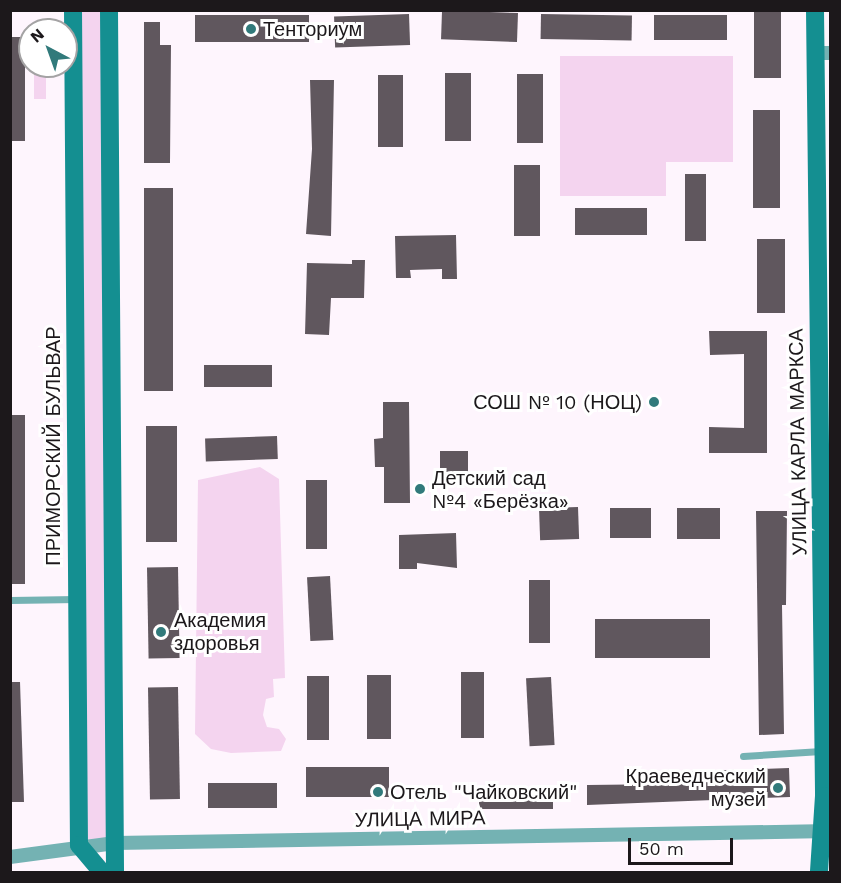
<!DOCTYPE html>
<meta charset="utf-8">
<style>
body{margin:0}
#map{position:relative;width:841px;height:883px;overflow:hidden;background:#fef5fd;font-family:"Work Sans",sans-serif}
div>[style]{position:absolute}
.green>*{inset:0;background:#f4d4ef;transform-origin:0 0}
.building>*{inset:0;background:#60575e;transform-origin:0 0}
.lane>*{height:7px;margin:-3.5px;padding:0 3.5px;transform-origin:3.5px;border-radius:3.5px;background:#74b2b3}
.street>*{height:14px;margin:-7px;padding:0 7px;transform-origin:7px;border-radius:7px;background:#74b2b3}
.secondary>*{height:18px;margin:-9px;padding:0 9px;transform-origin:9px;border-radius:9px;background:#148f91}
.dots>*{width:16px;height:16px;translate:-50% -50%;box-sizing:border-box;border:3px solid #fff;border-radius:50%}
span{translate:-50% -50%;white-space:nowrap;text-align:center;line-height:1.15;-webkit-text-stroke:6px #fff;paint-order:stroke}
.poi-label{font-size:20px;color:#1c181b}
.left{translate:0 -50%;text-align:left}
.right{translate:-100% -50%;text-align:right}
.street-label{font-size:20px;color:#1c181b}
.frame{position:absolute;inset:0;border:12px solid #1c181b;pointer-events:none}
.north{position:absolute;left:18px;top:18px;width:60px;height:60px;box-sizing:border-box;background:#fff;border:2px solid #a4a3a4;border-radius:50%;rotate:319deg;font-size:16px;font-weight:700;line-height:24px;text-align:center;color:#1c181b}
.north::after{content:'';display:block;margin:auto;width:21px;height:27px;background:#317a7b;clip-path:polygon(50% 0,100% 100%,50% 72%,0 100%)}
.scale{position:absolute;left:628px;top:838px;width:105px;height:27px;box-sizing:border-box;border:3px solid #1c181b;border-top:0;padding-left:8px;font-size:18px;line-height:21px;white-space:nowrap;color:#1c181b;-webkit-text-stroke:4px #fff;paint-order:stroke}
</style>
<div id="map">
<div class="green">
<div style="left:73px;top:11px;width:36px;height:834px"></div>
<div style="clip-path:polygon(560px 56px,733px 56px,733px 162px,666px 162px,666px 196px,560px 196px)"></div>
<div style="left:34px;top:66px;width:12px;height:33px"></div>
<div style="clip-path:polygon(260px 467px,279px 479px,285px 678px,273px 679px,274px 697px,266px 699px,263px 715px,267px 727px,279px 729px,286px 739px,281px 751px,231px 753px,211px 749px,195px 734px,198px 480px)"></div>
</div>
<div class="building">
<div style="left:754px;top:10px;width:27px;height:68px"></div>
<div style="left:518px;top:13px;width:29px;height:76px;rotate:92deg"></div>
<div style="left:409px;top:14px;width:31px;height:75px;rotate:88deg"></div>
<div style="left:541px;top:14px;width:91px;height:25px;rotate:1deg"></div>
<div style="left:309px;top:15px;width:27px;height:114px;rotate:90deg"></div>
<div style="left:727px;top:15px;width:25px;height:73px;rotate:90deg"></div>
<div style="clip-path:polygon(144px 22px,160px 22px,160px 45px,171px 45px,170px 163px,144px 163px)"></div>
<div style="left:10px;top:37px;width:15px;height:104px"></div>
<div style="left:445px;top:73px;width:26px;height:68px"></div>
<div style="left:517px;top:74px;width:26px;height:69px"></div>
<div style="left:378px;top:75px;width:25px;height:72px"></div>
<div style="clip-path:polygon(310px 80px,334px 80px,331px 236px,306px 234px,312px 149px)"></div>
<div style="left:753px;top:110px;width:27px;height:98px"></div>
<div style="left:514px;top:165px;width:26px;height:71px"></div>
<div style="left:685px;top:174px;width:21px;height:67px"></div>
<div style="left:144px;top:188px;width:29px;height:203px"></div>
<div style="left:575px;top:208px;width:72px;height:27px"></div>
<div style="clip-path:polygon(456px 235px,457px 279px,442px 279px,442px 269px,410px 270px,411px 278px,396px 278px,395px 236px)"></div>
<div style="left:757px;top:239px;width:28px;height:74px"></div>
<div style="clip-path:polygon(352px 260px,365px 260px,364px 298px,331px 298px,329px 335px,305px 334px,307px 263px,352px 264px)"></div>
<div style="clip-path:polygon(709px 331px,767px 331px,767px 453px,709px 453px,709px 427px,744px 428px,744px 354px,710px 355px)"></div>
<div style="left:204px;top:365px;width:68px;height:22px"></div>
<div style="clip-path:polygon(383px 402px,409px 402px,410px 503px,384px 503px,384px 467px,375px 467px,374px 439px,383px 438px)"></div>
<div style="left:10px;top:415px;width:15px;height:169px"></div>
<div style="left:177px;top:426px;width:116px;height:31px;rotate:90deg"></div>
<div style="left:277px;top:436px;width:23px;height:72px;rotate:88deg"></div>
<div style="left:440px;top:451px;width:28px;height:21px"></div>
<div style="left:306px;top:480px;width:21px;height:69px"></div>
<div style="left:578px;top:507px;width:32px;height:39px;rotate:88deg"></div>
<div style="left:610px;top:508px;width:41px;height:30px"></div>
<div style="left:720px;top:508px;width:31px;height:43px;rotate:90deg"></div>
<div style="clip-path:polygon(756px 511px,787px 511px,786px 605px,782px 605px,784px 734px,759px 735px)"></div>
<div style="clip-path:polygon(456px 533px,457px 568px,417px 563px,417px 569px,399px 569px,399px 535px)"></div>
<div style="left:178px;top:567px;width:91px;height:31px;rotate:89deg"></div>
<div style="left:330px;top:576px;width:64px;height:23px;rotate:87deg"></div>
<div style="left:529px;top:580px;width:21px;height:63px"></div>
<div style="left:710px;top:619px;width:39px;height:115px;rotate:90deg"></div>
<div style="left:461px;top:672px;width:23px;height:66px"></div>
<div style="left:367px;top:675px;width:24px;height:64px"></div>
<div style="left:307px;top:676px;width:22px;height:64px"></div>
<div style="left:551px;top:677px;width:68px;height:25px;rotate:87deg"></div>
<div style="clip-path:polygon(10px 682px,20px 682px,24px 802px,10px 802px)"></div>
<div style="left:178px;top:687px;width:112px;height:30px;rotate:89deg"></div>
<div style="left:389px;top:767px;width:30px;height:83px;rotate:90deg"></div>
<div style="clip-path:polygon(789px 768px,790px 797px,587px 805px,587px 785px,673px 784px,673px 772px)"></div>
<div style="left:277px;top:783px;width:25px;height:69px;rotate:90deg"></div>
<div style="left:553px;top:787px;width:22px;height:74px;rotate:90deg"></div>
</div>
<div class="lane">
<div style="left:10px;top:600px;width:67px;rotate:-0.9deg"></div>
<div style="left:743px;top:756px;width:78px;rotate:-3.7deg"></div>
</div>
<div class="street">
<div style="left:816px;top:53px;width:14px"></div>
<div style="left:10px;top:857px;width:106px;rotate:-7.6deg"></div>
<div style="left:115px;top:843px;width:715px;rotate:-0.96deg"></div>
</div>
<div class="secondary">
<div style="left:73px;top:10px;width:835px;rotate:89.59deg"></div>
<div style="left:79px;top:845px;width:35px;rotate:50deg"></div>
<div style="left:109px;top:10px;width:862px;rotate:89.6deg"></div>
<div style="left:815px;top:10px;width:786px;rotate:89.34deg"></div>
<div style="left:824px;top:796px;width:76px;rotate:93.8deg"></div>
</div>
<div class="dots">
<div style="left:251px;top:29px;background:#317a7b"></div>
<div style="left:654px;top:402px;background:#317a7b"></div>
<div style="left:420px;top:489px;background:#317a7b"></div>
<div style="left:161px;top:632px;background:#317a7b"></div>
<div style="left:778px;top:788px;background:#317a7b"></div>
<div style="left:378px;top:792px;background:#317a7b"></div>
</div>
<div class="poi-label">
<span class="left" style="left:263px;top:29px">Тенториум</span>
<span class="right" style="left:642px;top:402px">СОШ № 10 (НОЦ)</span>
<span class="left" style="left:432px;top:490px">Детский сад<br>№4 «Берёзка»</span>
<span class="left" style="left:174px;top:632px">Академия<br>здоровья</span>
<span class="right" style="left:766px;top:788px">Краеведческий<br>музей</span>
<span class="left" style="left:390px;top:792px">Отель "Чайковский"</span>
</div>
<div class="street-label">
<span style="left:798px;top:442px;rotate:-91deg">УЛИЦА КАРЛА МАРКСА</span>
<span style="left:53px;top:446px;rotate:-90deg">ПРИМОРСКИЙ БУЛЬВАР</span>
<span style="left:420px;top:819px;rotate:-1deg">УЛИЦА МИРА</span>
</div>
<div class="frame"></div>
<div class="north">N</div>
<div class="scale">50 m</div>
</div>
